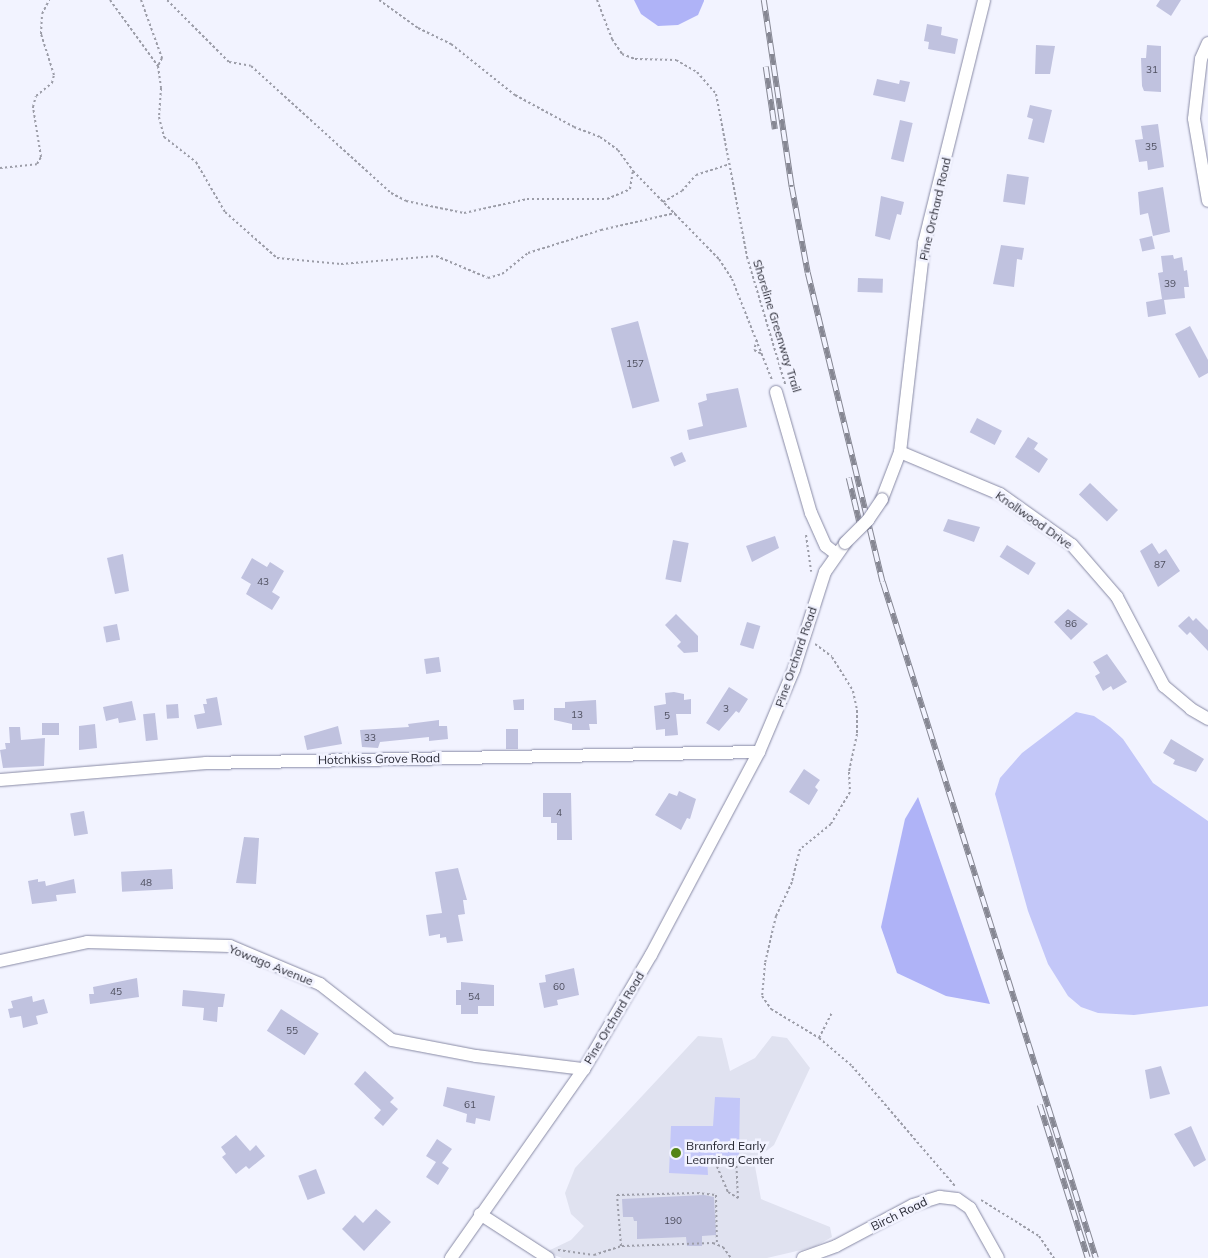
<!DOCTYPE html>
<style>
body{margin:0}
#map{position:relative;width:1208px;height:1258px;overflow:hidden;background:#f2f3ff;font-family:Mulish,sans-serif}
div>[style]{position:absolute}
.built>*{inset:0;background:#e0e2f0}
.green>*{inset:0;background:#c3c7f8}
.water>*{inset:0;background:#afb3f7}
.building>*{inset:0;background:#c0c2df;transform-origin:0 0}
.path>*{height:2px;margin-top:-1px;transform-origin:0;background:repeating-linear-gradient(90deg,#9c9da8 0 2.5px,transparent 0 5px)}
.roads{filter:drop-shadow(0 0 1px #888aa5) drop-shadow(0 0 1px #888aa5)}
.minor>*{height:12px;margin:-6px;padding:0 6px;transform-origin:6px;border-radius:6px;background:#fff}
.rail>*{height:5.5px;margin-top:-2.75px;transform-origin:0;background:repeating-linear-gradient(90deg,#f2f3ff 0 11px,#868793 0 22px);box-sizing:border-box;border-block:1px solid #868793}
.bridges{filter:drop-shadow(0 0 1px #888aa5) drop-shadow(0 0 1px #888aa5)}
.minor-bridge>*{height:12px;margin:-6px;padding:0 6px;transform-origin:6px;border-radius:6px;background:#fff}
.dots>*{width:14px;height:14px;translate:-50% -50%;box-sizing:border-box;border:2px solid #f2f3ff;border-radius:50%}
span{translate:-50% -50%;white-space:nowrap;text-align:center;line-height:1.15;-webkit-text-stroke:5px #f2f3ff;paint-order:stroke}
.number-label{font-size:10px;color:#4e4f5f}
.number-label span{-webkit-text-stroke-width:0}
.street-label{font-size:12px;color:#282934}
.poi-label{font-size:12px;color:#282934}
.left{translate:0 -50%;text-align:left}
</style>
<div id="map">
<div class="built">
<div style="clip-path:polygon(698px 1036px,722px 1038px,730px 1071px,755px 1058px,772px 1036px,787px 1038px,810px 1068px,774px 1145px,754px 1161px,761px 1199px,830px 1227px,832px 1237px,814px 1247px,767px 1258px,562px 1258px,546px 1252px,571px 1240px,584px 1226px,571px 1214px,565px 1193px,575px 1168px)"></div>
</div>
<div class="green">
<div style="clip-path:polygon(1076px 712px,1094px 716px,1110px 727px,1123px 739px,1153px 783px,1208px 821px,1208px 1006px,1134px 1015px,1098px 1013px,1081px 1007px,1068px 996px,1048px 964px,1028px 911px,995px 794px,1000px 778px,1022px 753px)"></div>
<div style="clip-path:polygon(715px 1097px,740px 1098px,739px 1156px,707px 1158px,708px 1175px,669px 1173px,671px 1126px,713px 1126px)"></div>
</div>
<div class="water">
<div style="clip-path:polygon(634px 0,704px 0,704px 1px,698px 15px,678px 25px,658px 26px,641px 14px)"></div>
<div style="clip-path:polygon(918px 797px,990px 1004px,946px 996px,897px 973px,881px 927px,905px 819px)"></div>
</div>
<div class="building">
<div style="clip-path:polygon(1160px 0,1181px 0,1171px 16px,1156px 6px)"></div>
<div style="clip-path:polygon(927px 24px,942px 27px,941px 35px,958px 39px,955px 54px,928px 49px,929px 42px,924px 41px)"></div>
<div style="clip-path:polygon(1036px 45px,1055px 46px,1050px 74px,1035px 74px)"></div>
<div style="clip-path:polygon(1147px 45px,1161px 46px,1161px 92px,1144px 91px,1142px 86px,1141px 58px,1146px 58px)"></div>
<div style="clip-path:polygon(877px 79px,899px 84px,900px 80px,910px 82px,905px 102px,873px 95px)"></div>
<div style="clip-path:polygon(1030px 105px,1052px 110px,1044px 143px,1028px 139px,1033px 119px,1027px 117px)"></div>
<div style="left:900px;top:120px;width:13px;height:40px;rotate:13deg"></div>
<div style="clip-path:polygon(1158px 124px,1164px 167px,1148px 170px,1147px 161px,1139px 162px,1135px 140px,1143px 139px,1141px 126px)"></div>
<div style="left:1007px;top:174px;width:22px;height:28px;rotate:8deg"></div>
<div style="clip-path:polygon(1163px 187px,1170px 232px,1153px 236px,1148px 213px,1140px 215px,1138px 192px)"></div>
<div style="clip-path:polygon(881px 196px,904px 202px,901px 215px,897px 214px,890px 240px,875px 236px)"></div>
<div style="left:1152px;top:236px;width:13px;height:13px;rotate:77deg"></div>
<div style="clip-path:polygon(1001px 245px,1024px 248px,1022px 260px,1017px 259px,1014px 287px,993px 284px)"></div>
<div style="clip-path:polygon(1173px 255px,1174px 259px,1182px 257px,1184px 271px,1187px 270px,1189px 287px,1184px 287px,1185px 298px,1164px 300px,1166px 314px,1148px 317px,1146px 302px,1162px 299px,1158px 273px,1163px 272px,1161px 256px)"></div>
<div style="left:858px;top:278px;width:25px;height:14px;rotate:2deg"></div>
<div style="left:638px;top:321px;width:83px;height:28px;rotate:75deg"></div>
<div style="clip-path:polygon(1190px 326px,1208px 360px,1208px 373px,1199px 378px,1175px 334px)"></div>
<div style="clip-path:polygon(738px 388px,747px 427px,689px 440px,687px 430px,703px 426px,698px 403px,707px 400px,706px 394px)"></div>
<div style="left:977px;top:418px;width:28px;height:16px;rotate:27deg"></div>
<div style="clip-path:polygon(1028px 437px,1038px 443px,1034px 449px,1048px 459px,1039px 473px,1015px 457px)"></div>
<div style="left:682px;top:452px;width:10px;height:13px;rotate:66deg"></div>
<div style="left:1090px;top:483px;width:39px;height:16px;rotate:44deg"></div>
<div style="clip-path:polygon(948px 519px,980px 527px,974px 542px,943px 531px)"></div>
<div style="clip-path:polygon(775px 536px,779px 548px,752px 562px,746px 546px)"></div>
<div style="left:673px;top:540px;width:16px;height:40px;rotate:11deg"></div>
<div style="clip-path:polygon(1152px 543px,1159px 554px,1166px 549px,1180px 571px,1158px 587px,1140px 551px)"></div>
<div style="left:1007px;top:545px;width:34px;height:14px;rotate:32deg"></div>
<div style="clip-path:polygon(123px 554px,129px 591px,115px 594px,107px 558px)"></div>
<div style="clip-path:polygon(252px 558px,267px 567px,270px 562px,284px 571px,272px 592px,280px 597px,272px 610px,246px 594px,251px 584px,241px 578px)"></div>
<div style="clip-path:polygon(1068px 609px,1088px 624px,1071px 640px,1054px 622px)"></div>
<div style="clip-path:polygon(676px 614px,698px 636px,698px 652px,684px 653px,677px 646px,681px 642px,665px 625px)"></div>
<div style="clip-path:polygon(1189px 616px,1193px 621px,1196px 618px,1208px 630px,1208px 651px,1190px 632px,1187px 635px,1178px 626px)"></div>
<div style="left:747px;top:622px;width:14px;height:24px;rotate:17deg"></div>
<div style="left:117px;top:624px;width:16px;height:14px;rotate:79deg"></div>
<div style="clip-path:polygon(1107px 654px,1127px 682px,1113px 690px,1111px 686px,1103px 691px,1095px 676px,1100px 673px,1093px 662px)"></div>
<div style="left:439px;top:657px;width:15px;height:15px;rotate:82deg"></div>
<div style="clip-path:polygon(729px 687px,748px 699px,739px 713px,736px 711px,719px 731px,706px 723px)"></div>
<div style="clip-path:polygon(674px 692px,684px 694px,684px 700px,691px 699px,691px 714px,676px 714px,678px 735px,665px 736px,665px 729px,656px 730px,654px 706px,666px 704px,665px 693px)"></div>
<div style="clip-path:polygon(217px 697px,222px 725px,197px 729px,194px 715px,205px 713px,203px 704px,207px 704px,206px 699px)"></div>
<div style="clip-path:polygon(524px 699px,524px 710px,514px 710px,513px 700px)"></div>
<div style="clip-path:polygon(596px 700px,597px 724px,589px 724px,590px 730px,572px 730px,572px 724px,554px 720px,554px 708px,565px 708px,565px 702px)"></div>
<div style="clip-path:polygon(132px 701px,136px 720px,119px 723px,118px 718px,106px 721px,103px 707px)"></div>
<div style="left:178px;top:704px;width:14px;height:12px;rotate:86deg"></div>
<div style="left:155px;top:713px;width:27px;height:12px;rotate:84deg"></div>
<div style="clip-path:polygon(439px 720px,439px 726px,447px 726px,448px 739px,429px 741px,429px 737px,380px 742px,378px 748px,362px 747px,360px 730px,409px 727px,408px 724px)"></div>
<div style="left:42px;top:723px;width:17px;height:12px"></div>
<div style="clip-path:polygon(95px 724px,97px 748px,79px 750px,79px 726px)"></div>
<div style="clip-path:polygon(338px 726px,342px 744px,307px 750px,304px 736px)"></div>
<div style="clip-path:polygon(9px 727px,20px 727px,21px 740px,45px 738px,44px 766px,3px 768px,0 750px,6px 749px,5px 743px,10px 743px)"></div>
<div style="left:506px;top:729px;width:12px;height:20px"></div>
<div style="clip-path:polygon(1171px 739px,1204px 759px,1196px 772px,1173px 764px,1175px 760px,1163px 753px)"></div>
<div style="clip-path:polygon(804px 769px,820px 780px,815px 787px,818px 790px,809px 805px,789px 792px)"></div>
<div style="clip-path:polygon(679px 791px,696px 799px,690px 819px,687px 818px,681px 830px,655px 815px,669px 793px,677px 796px)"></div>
<div style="clip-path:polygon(543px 793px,571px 793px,572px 840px,557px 840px,557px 823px,551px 823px,551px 817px,543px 817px)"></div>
<div style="left:84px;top:811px;width:23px;height:14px;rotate:80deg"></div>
<div style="clip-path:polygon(244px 837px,259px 838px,256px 884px,236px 883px)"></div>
<div style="clip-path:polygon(458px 868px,467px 900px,463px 900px,465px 914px,458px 915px,463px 941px,447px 943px,446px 937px,440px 938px,440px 934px,429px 936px,426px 915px,442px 913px,435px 872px)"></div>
<div style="left:172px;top:869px;width:20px;height:51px;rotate:87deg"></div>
<div style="clip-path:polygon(38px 879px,38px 882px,45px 881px,46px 886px,74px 879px,76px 893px,56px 895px,57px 901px,32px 904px,28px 881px)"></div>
<div style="clip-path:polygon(574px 968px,579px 995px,557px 1000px,558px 1005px,544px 1008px,539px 983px,546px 982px,545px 975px)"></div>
<div style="clip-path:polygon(137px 978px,139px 997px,90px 1004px,89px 994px,94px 994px,93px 987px)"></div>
<div style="clip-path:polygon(461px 982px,494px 985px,494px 1006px,478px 1006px,478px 1014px,461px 1014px,461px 1005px,456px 1005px,456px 990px,461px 990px)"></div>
<div style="clip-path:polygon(183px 990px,225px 994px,223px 1007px,218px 1007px,217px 1022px,203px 1020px,204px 1008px,182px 1006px)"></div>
<div style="clip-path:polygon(32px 996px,33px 1002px,44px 999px,48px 1013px,36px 1016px,38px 1024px,23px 1028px,21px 1016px,10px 1018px,8px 1009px,13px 1008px,11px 1001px)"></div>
<div style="left:281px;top:1009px;width:45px;height:26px;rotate:33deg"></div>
<div style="clip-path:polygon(1161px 1066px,1170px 1094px,1150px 1099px,1145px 1070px)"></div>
<div style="clip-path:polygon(365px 1071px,394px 1098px,390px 1102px,398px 1109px,383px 1126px,374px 1118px,381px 1110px,354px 1084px)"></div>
<div style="clip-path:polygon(447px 1087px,495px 1096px,490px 1121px,476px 1118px,475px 1124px,466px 1122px,467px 1114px,443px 1106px)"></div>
<div style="clip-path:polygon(1191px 1126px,1206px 1160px,1194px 1167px,1174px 1134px)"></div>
<div style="clip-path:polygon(236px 1135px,250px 1151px,256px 1145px,265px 1156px,249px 1169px,246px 1166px,236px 1174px,222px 1157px,226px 1154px,221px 1147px)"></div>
<div style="clip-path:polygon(437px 1139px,452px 1149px,442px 1163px,449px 1168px,438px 1185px,426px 1177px,436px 1162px,426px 1156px)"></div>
<div style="left:316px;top:1169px;width:26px;height:19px;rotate:69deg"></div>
<div style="clip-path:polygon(704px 1195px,714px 1197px,716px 1235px,702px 1236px,702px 1246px,687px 1246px,686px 1237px,637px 1239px,637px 1221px,634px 1221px,633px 1217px,623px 1217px,622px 1199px)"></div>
<div style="clip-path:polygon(376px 1209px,391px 1222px,364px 1251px,342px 1229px,355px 1215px,363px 1223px)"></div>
</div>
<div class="path">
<div style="left:110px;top:0;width:82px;rotate:54deg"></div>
<div style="left:158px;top:66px;width:22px;rotate:82deg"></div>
<div style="left:161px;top:88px;width:29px;rotate:94deg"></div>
<div style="left:159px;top:117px;width:21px;rotate:76deg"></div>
<div style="left:164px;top:137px;width:41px;rotate:38deg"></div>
<div style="left:196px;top:162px;width:58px;rotate:59.9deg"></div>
<div style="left:225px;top:212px;width:69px;rotate:41.5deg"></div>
<div style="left:277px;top:258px;width:64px;rotate:5.4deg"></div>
<div style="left:341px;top:264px;width:95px;rotate:-4.8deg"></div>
<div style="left:436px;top:256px;width:56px;rotate:22.9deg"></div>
<div style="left:488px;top:278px;width:15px;rotate:-16deg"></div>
<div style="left:502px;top:274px;width:33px;rotate:-39deg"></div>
<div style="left:528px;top:253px;width:77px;rotate:-17.5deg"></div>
<div style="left:601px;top:230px;width:76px;rotate:-12.9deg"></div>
<div style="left:141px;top:0;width:62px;rotate:70.1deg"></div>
<div style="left:162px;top:58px;width:9px;rotate:117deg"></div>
<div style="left:167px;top:0;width:88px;rotate:45deg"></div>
<div style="left:229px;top:62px;width:22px;rotate:10deg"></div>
<div style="left:251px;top:66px;width:189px;rotate:42.2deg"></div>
<div style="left:391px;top:193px;width:17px;rotate:28deg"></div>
<div style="left:406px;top:201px;width:59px;rotate:11.7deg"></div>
<div style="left:464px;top:213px;width:65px;rotate:-12.5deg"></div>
<div style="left:527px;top:199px;width:80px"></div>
<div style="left:607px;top:199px;width:25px;rotate:-23deg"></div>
<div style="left:630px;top:189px;width:18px;rotate:-81deg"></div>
<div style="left:379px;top:0;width:48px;rotate:35.7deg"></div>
<div style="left:418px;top:28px;width:37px;rotate:26deg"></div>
<div style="left:451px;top:44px;width:82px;rotate:38.6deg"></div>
<div style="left:515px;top:95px;width:67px;rotate:28.5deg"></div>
<div style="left:574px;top:127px;width:28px;rotate:21deg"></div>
<div style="left:600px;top:137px;width:22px;rotate:36deg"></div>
<div style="left:618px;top:150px;width:26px;rotate:54deg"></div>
<div style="left:633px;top:171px;width:123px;rotate:45.7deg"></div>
<div style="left:719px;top:259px;width:24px;rotate:57deg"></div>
<div style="left:732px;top:279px;width:109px;rotate:68.4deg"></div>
<div style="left:597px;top:0;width:42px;rotate:69deg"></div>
<div style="left:612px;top:39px;width:18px;rotate:56deg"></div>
<div style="left:622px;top:54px;width:14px;rotate:21deg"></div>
<div style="left:635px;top:59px;width:41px;rotate:1.4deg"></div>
<div style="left:676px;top:60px;width:24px;rotate:30deg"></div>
<div style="left:697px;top:72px;width:29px;rotate:49deg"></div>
<div style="left:716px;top:94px;width:166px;rotate:79.2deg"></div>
<div style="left:747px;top:257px;width:133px;rotate:73.3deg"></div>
<div style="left:0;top:168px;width:37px;rotate:-6deg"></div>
<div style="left:37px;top:164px;width:8px;rotate:-60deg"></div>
<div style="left:41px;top:157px;width:51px;rotate:-99.1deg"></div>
<div style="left:33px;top:107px;width:11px;rotate:-75deg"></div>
<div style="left:36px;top:96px;width:21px;rotate:-39deg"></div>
<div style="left:52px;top:83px;width:8px;rotate:-76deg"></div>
<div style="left:54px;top:75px;width:43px;rotate:-107.6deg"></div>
<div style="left:41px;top:34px;width:20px;rotate:-87deg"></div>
<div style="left:42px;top:14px;width:16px;rotate:-63deg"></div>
<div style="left:663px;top:202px;width:22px;rotate:-30deg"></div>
<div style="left:682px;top:191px;width:21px;rotate:-49deg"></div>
<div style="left:696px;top:175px;width:36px;rotate:-18deg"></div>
<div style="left:757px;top:340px;width:10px;rotate:107deg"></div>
<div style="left:754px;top:350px;width:9px;rotate:27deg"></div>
<div style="left:806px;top:535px;width:37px;rotate:82deg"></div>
<div style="left:815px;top:644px;width:21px;rotate:37deg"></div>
<div style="left:832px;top:657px;width:40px;rotate:58deg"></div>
<div style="left:853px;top:691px;width:19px;rotate:78deg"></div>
<div style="left:857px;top:710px;width:24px;rotate:90deg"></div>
<div style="left:857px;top:734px;width:39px;rotate:102deg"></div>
<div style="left:849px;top:772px;width:20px;rotate:87deg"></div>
<div style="left:850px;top:792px;width:37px;rotate:121deg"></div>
<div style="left:831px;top:824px;width:40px;rotate:141deg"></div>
<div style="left:800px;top:849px;width:34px;rotate:104deg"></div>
<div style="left:792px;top:882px;width:38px;rotate:115deg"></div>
<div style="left:776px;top:916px;width:48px;rotate:103.2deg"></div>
<div style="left:765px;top:963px;width:33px;rotate:95deg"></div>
<div style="left:762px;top:996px;width:16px;rotate:55deg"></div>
<div style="left:771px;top:1009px;width:56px;rotate:31.1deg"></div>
<div style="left:819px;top:1038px;width:43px;rotate:40.3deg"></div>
<div style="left:852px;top:1066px;width:158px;rotate:49.4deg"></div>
<div style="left:819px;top:1038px;width:29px;rotate:-63deg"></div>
<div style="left:736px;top:1156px;width:42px;rotate:87.3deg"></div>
<div style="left:713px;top:1157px;width:38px;rotate:67deg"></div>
<div style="left:728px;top:1192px;width:12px;rotate:31deg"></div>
<div style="left:981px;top:1200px;width:68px;rotate:31.8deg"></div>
<div style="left:1039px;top:1236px;width:27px;rotate:56deg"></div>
<div style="left:621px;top:1246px;width:51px;rotate:-94.5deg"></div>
<div style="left:617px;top:1195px;width:80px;rotate:-1.4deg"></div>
<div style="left:697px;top:1193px;width:19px;rotate:6deg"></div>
<div style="left:716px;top:1195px;width:50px;rotate:88.9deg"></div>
<div style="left:558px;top:1250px;width:36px;rotate:8deg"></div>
<div style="left:594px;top:1255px;width:29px;rotate:-18deg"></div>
<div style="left:622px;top:1246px;width:91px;rotate:-1.9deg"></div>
<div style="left:713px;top:1243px;width:11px;rotate:22deg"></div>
<div style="left:723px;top:1247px;width:14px;rotate:54deg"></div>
</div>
<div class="roads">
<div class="minor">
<div style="left:1208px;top:43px;width:17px;rotate:114deg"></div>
<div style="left:1201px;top:59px;width:60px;rotate:96.7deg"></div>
<div style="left:1194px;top:119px;width:83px;rotate:80.3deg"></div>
<div style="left:776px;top:392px;width:126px;rotate:73.9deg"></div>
<div style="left:811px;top:513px;width:36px;rotate:66deg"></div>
<div style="left:826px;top:546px;width:11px;rotate:38deg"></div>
<div style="left:900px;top:452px;width:108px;rotate:22.8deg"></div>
<div style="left:1000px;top:494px;width:88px;rotate:35.3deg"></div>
<div style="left:1072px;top:545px;width:69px;rotate:49.1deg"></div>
<div style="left:1117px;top:597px;width:101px;rotate:62.2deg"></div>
<div style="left:1164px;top:686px;width:35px;rotate:40deg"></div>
<div style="left:1191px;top:709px;width:20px;rotate:30deg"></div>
<div style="left:882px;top:499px;width:50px;rotate:-69deg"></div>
<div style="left:900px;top:452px;width:210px;rotate:-83.4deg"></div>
<div style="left:924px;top:243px;width:250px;rotate:-76.1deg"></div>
<div style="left:0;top:780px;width:207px;rotate:-4.7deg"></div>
<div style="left:206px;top:763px;width:553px;rotate:-1.14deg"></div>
<div style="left:0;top:961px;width:89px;rotate:-12.3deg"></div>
<div style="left:87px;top:942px;width:143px;rotate:1.6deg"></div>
<div style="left:230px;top:946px;width:98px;rotate:22.9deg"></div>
<div style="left:320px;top:984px;width:91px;rotate:37.9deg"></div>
<div style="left:392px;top:1040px;width:86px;rotate:10.8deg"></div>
<div style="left:476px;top:1056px;width:109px;rotate:6.9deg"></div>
<div style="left:480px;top:1214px;width:81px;rotate:32.9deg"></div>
<div style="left:451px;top:1258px;width:231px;rotate:-54.9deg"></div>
<div style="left:584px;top:1069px;width:132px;rotate:-59.6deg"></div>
<div style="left:651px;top:955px;width:230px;rotate:-62deg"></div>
<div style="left:759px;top:752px;width:90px;rotate:-67.1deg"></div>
<div style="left:794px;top:669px;width:102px;rotate:-72.3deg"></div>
<div style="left:825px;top:572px;width:35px;rotate:-55deg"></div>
<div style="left:803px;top:1258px;width:35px;rotate:-20deg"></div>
<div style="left:836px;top:1246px;width:87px;rotate:-28deg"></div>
<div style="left:913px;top:1205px;width:28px;rotate:-17deg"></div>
<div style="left:940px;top:1197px;width:17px;rotate:7deg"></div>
<div style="left:957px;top:1199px;width:16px;rotate:35deg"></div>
<div style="left:970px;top:1208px;width:57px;rotate:60.8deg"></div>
</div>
</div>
<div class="rail">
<div style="left:764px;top:0;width:189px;rotate:81.5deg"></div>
<div style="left:792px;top:187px;width:87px;rotate:79.5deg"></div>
<div style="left:808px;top:273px;width:318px;rotate:76.4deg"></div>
<div style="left:883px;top:582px;width:709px;rotate:72.51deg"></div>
<div style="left:766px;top:67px;width:63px;rotate:81.7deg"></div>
<div style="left:849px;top:478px;width:47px;rotate:76.6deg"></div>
<div style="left:1040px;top:1105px;width:160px;rotate:72.6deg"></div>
</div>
<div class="bridges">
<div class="minor-bridge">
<div style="left:845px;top:543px;width:33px;rotate:-45deg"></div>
<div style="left:868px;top:520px;width:25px;rotate:-56deg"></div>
</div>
</div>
<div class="dots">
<div style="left:676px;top:1153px;background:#548518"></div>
</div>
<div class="number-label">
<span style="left:1152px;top:70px">31</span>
<span style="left:1151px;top:147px">35</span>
<span style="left:1170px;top:284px">39</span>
<span style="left:635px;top:364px">157</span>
<span style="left:1160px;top:565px">87</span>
<span style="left:263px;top:582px">43</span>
<span style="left:1071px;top:624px">86</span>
<span style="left:726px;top:709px">3</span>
<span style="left:577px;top:715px">13</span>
<span style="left:667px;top:716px">5</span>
<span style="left:370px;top:738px">33</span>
<span style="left:559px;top:813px">4</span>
<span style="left:146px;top:883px">48</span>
<span style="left:559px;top:987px">60</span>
<span style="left:116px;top:992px">45</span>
<span style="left:474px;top:997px">54</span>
<span style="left:292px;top:1031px">55</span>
<span style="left:470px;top:1105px">61</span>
<span style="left:673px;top:1221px">190</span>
</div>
<div class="street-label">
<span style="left:935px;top:209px;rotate:-77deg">Pine Orchard Road</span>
<span style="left:777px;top:326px;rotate:73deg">Shoreline Greenway Trail</span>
<span style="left:1034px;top:520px;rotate:35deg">Knollwood Drive</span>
<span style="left:796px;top:657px;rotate:-71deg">Pine Orchard Road</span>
<span style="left:379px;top:759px;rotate:-1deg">Hotchkiss Grove Road</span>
<span style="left:271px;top:965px;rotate:22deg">Yowago Avenue</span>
<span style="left:614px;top:1018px;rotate:-59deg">Pine Orchard Road</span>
<span style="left:899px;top:1214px;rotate:-26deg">Birch Road</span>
</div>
<div class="poi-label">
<span class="left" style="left:686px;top:1153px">Branford Early<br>Learning Center</span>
</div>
</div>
